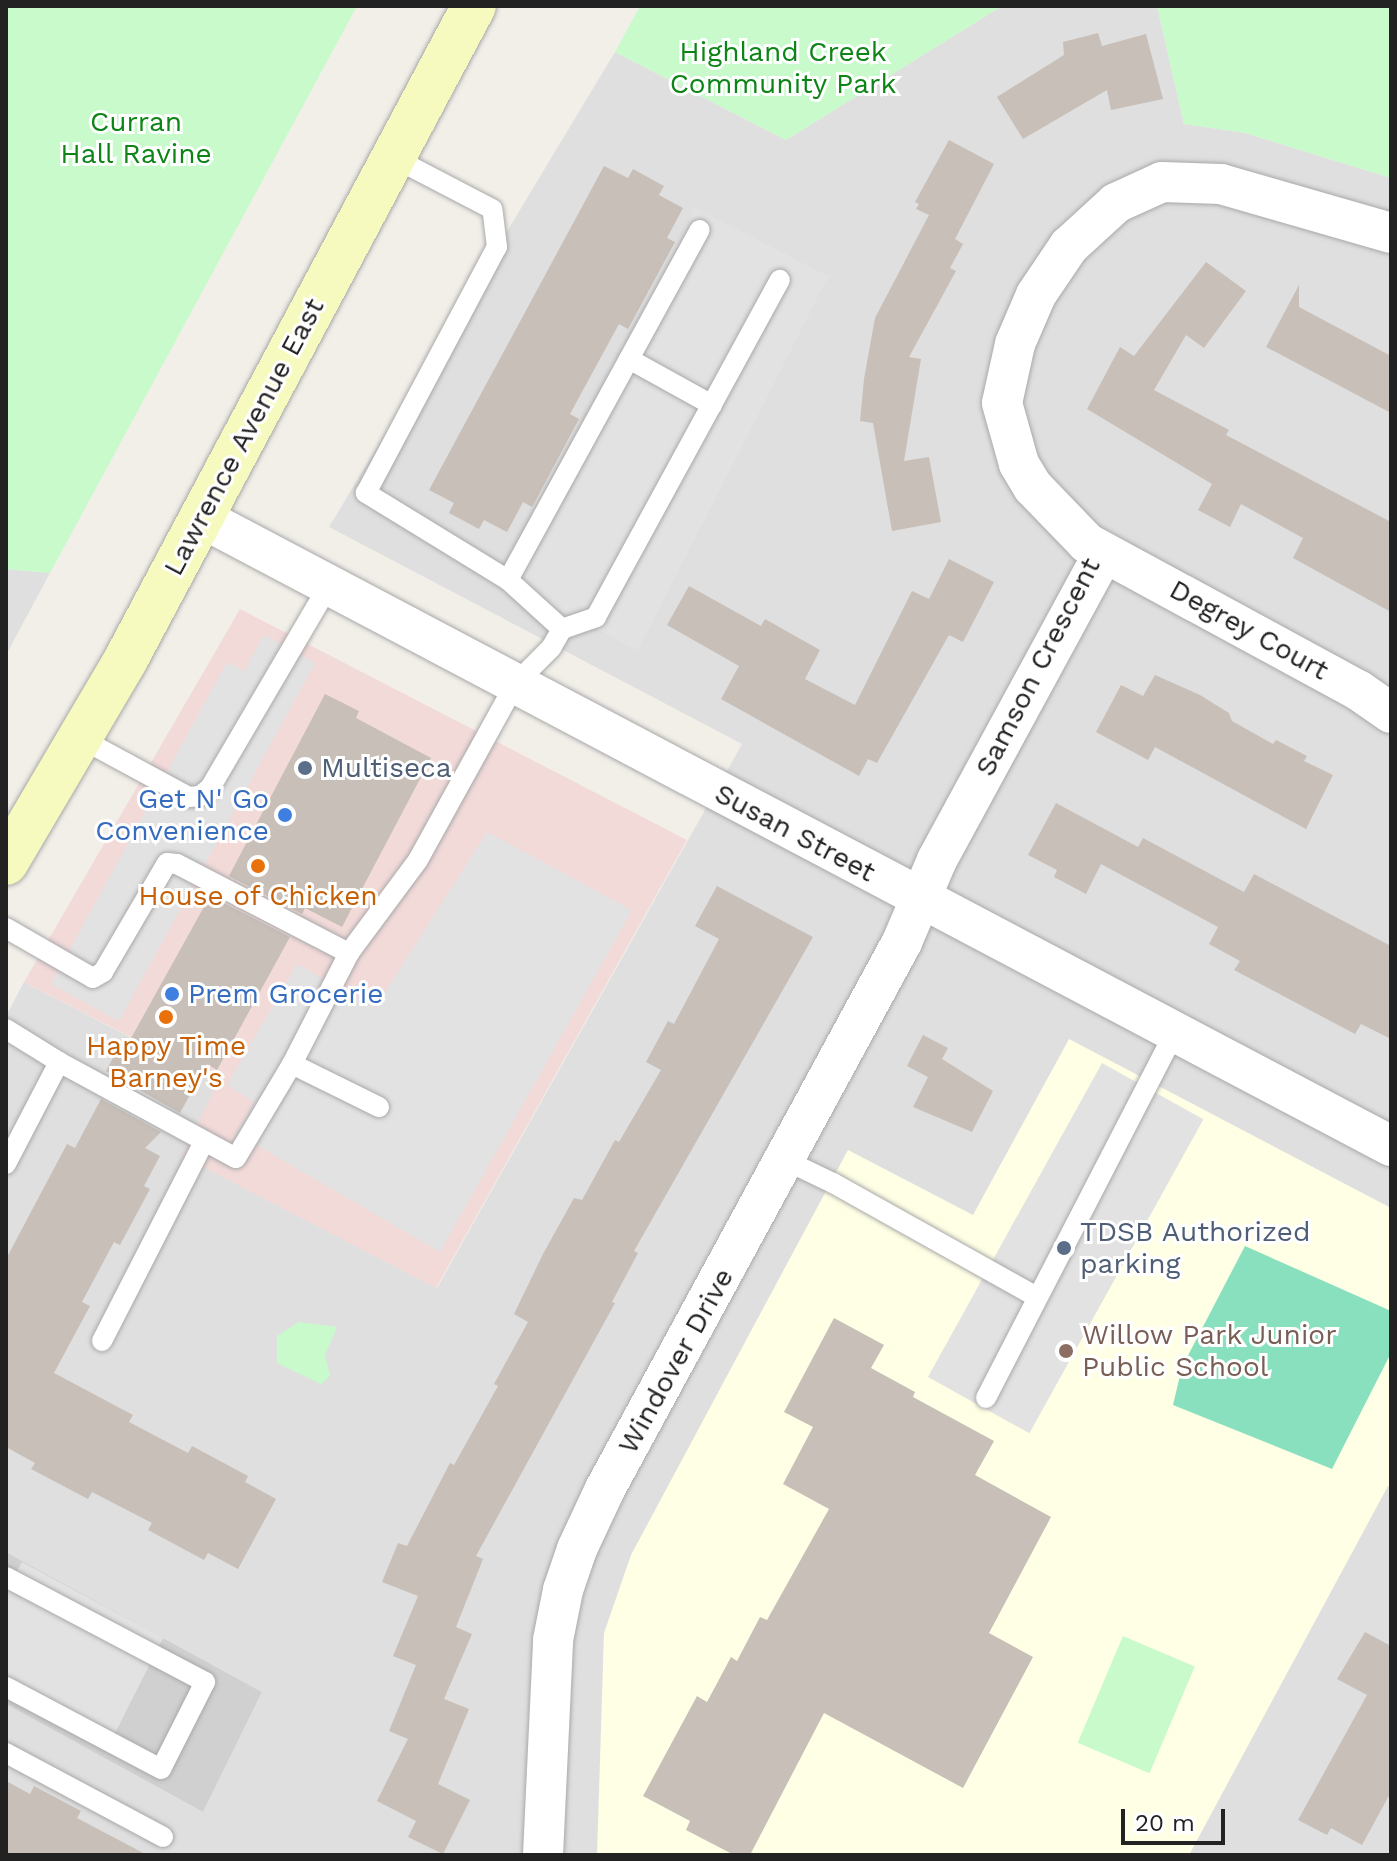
<!DOCTYPE html>
<style>
body{margin:0}
#map{position:relative;width:1397px;height:1861px;overflow:hidden;background:#f2efe9;font-family:"Work Sans",sans-serif}
div>[style]{position:absolute}
.residential>*{inset:0;background:#e0dfdf}
.commercial>*{inset:0;background:#f2dad9}
.education>*{inset:0;background:#ffffe5}
.religious>*{inset:0;background:#d0d0d0}
.park>*{inset:0;background:#c8facc;transform-origin:0 0}
.pitch>*{inset:0;background:#88e0be}
.parking>*{inset:0;background:#e2e2e2;transform-origin:0 0}
.building>*{inset:0;background:#c7bfb8}
.roads{filter:drop-shadow(0 0 2px #a9a9a9) drop-shadow(0 0 2px #a9a9a9)}
.service>*{height:20px;margin:-10px;padding:0 10px;transform-origin:10px;border-radius:10px;background:#fff}
.minor>*{height:40px;margin:-20px;padding:0 20px;transform-origin:20px;border-radius:20px;background:#fff}
.secondary>*{height:44px;margin:-22px;padding:0 22px;transform-origin:22px;border-radius:22px;background:#f7fabf}
.dots>*{width:22px;height:22px;translate:-50% -50%;box-sizing:border-box;border:4px solid #fff;border-radius:50%}
span{translate:-50% -50%;white-space:nowrap;text-align:center;line-height:1.15;-webkit-text-stroke:6px #fff;paint-order:stroke}
.park-label{font-size:28px;color:#0c8416}
.street-label{font-size:28px;color:#222}
.service-label{font-size:28px;color:#4e5e75}
.left{translate:0 -50%;text-align:left}
.shop-label{font-size:28px;color:#366cbe}
.right{translate:-100% -50%;text-align:right}
.food-label{font-size:28px;color:#c56008}
.education-label{font-size:28px;color:#785e54}
.frame{position:absolute;inset:0;border:8px solid #222;pointer-events:none}
.scale{position:absolute;left:1121px;top:1809px;width:104px;height:36px;box-sizing:border-box;border:4px solid #222;border-top:0;padding-left:10px;font-size:24px;line-height:28px;white-space:nowrap;color:#222;-webkit-text-stroke:6px #fff;paint-order:stroke}
</style>
<div id="map">
<div class="residential">
<div style="clip-path:polygon(1002px 6px,1157px 6px,1184px 124px,1245px 133px,1391px 178px,1391px 1855px,6px 1855px,6px 1704px,203px 1812px,262px 1692px,6px 1552px,6px 1016px,24px 982px,218px 1083px,183px 1156px,437px 1288px,742px 744px,329px 527px,615px 52px,786px 140px)"></div>
<div style="clip-path:polygon(6px 569px,50px 573px,6px 655px)"></div>
</div>
<div class="commercial">
<div style="clip-path:polygon(240px 609px,687px 840px,436px 1288px,182px 1156px,218px 1082px,24px 982px)"></div>
</div>
<div class="education">
<div style="clip-path:polygon(1069px 1039px,1391px 1208px,1391px 1487px,1388px 1486px,1189px 1855px,597px 1855px,604px 1633px,631px 1555px,848px 1150px,973px 1215px)"></div>
</div>
<div class="religious">
<div style="clip-path:polygon(6px 1552px,262px 1692px,203px 1812px,6px 1704px)"></div>
</div>
<div class="park">
<div style="clip-path:polygon(6px 6px,357px 6px,50px 573px,6px 569px)"></div>
<div style="clip-path:polygon(640px 6px,1002px 6px,786px 140px,615px 52px)"></div>
<div style="clip-path:polygon(1157px 6px,1391px 6px,1391px 178px,1245px 133px,1184px 124px)"></div>
<div style="clip-path:polygon(299px 1322px,337px 1327px,325px 1355px,330px 1376px,321px 1384px,277px 1363px,277px 1336px)"></div>
<div style="left:1123px;top:1636px;width:78px;height:116px;rotate:23deg"></div>
</div>
<div class="pitch">
<div style="clip-path:polygon(1245px 1246px,1391px 1311px,1391px 1353px,1332px 1469px,1173px 1405px,1182px 1367px)"></div>
</div>
<div class="parking">
<div style="left:695px;top:208px;width:150px;height:420px;rotate:27deg"></div>
<div style="clip-path:polygon(264px 635px,315px 663px,119px 1021px,51px 984px,227px 662px,244px 671px)"></div>
<div style="clip-path:polygon(487px 832px,632px 910px,440px 1252px,236px 1133px,254px 1102px,227px 1085px,297px 964px,375px 1008px)"></div>
<div style="left:1102px;top:1063px;width:116px;height:359px;rotate:29deg"></div>
<div style="clip-path:polygon(22px 1562px,163px 1638px,108px 1747px,6px 1698px,6px 1592px)"></div>
</div>
<div class="building">
<div style="clip-path:polygon(1098px 33px,1102px 46px,1146px 34px,1163px 99px,1111px 110px,1107px 90px,1023px 139px,997px 97px,1064px 55px,1063px 42px)"></div>
<div style="clip-path:polygon(949px 140px,994px 164px,955px 239px,963px 244px,950px 268px,956px 271px,909px 357px,921px 359px,904px 461px,929px 457px,941px 522px,892px 531px,873px 423px,860px 421px,864px 379px,875px 318px,929px 215px,916px 209px,919px 204px,915px 202px)"></div>
<div style="clip-path:polygon(604px 166px,628px 178px,633px 169px,664px 186px,659px 195px,683px 208px,667px 238px,675px 242px,628px 329px,619px 324px,570px 414px,579px 419px,532px 507px,523px 502px,507px 532px,484px 520px,479px 529px,449px 513px,454px 503px,429px 490px)"></div>
<div style="clip-path:polygon(1206px 262px,1246px 291px,1204px 348px,1186px 335px,1154px 390px,1229px 430px,1226px 435px,1391px 522px,1391px 612px,1293px 558px,1303px 538px,1241px 504px,1230px 527px,1198px 510px,1212px 484px,1087px 409px,1120px 347px,1134px 356px)"></div>
<div style="clip-path:polygon(1299px 285px,1299px 307px,1391px 356px,1391px 413px,1266px 347px)"></div>
<div style="clip-path:polygon(949px 559px,994px 582px,963px 642px,949px 635px,877px 763px,868px 759px,859px 776px,721px 699px,739px 666px,667px 625px,689px 586px,761px 626px,765px 619px,820px 650px,805px 679px,855px 705px,912px 591px,929px 599px)"></div>
<div style="clip-path:polygon(1155px 675px,1200px 695px,1229px 713px,1232px 721px,1273px 744px,1276px 740px,1307px 756px,1304px 761px,1333px 775px,1306px 829px,1155px 747px,1148px 760px,1096px 732px,1121px 685px,1143px 696px)"></div>
<div style="clip-path:polygon(325px 694px,359px 711px,356px 718px,431px 758px,342px 927px,305px 908px,302px 914px,229px 876px)"></div>
<div style="clip-path:polygon(1056px 803px,1138px 847px,1143px 838px,1244px 892px,1254px 874px,1391px 946px,1391px 1039px,1361px 1024px,1355px 1034px,1234px 970px,1240px 961px,1209px 944px,1218px 927px,1101px 864px,1086px 894px,1054px 877px,1057px 870px,1028px 855px)"></div>
<div style="clip-path:polygon(717px 886px,813px 937px,634px 1251px,638px 1253px,612px 1302px,615px 1303px,476px 1556px,483px 1559px,456px 1627px,472px 1634px,444px 1699px,469px 1709px,438px 1784px,470px 1800px,443px 1854px,408px 1837px,416px 1821px,377px 1801px,408px 1739px,389px 1731px,416px 1665px,393px 1656px,418px 1596px,382px 1582px,398px 1543px,407px 1546px,450px 1463px,454px 1465px,498px 1386px,494px 1384px,528px 1322px,514px 1314px,543px 1254px,574px 1198px,582px 1200px,615px 1140px,619px 1142px,661px 1070px,646px 1062px,668px 1021px,674px 1024px,719px 939px,695px 926px)"></div>
<div style="clip-path:polygon(210px 896px,290px 937px,217px 1070px,207px 1064px,180px 1113px,106px 1071px,124px 1037px,130px 1040px)"></div>
<div style="clip-path:polygon(923px 1035px,948px 1048px,942px 1059px,993px 1091px,972px 1132px,913px 1107px,928px 1077px,907px 1066px)"></div>
<div style="clip-path:polygon(101px 1099px,161px 1132px,145px 1148px,160px 1156px,144px 1186px,150px 1189px,120px 1245px,114px 1242px,82px 1302px,90px 1306px,54px 1373px,133px 1415px,129px 1422px,188px 1453px,192px 1446px,248px 1476px,245px 1482px,276px 1499px,238px 1569px,208px 1553px,204px 1560px,148px 1530px,152px 1523px,92px 1492px,88px 1499px,31px 1469px,35px 1463px,6px 1447px,6px 1259px,67px 1144px,75px 1148px)"></div>
<div style="clip-path:polygon(834px 1318px,884px 1345px,871px 1368px,915px 1392px,913px 1397px,994px 1441px,975px 1475px,1051px 1517px,989px 1633px,1033px 1657px,963px 1788px,824px 1713px,750px 1855px,734px 1855px,686px 1830px,690px 1821px,643px 1796px,697px 1696px,707px 1702px,731px 1657px,737px 1661px,760px 1617px,767px 1620px,829px 1509px,783px 1484px,813px 1427px,784px 1412px)"></div>
<div style="clip-path:polygon(1365px 1632px,1391px 1646px,1391px 1792px,1362px 1845px,1331px 1828px,1327px 1835px,1298px 1820px,1367px 1695px,1337px 1679px)"></div>
<div style="clip-path:polygon(6px 1781px,30px 1794px,34px 1786px,81px 1811px,77px 1818px,147px 1855px,6px 1855px)"></div>
</div>
<div class="roads">
<div class="service">
<div style="left:629px;top:359px;width:95px;rotate:29deg"></div>
<div style="left:508px;top:580px;width:399px;rotate:-61.3deg"></div>
<div style="left:562px;top:629px;width:36px;rotate:-19deg"></div>
<div style="left:596px;top:617px;width:384px;rotate:-61.4deg"></div>
<div style="left:78px;top:737px;width:126px;rotate:28.4deg"></div>
<div style="left:189px;top:797px;width:11px;rotate:-5deg"></div>
<div style="left:200px;top:796px;width:13px;rotate:-39deg"></div>
<div style="left:210px;top:788px;width:235px;rotate:-59.6deg"></div>
<div style="left:6px;top:928px;width:100px;rotate:29.9deg"></div>
<div style="left:93px;top:978px;width:12px;rotate:-31deg"></div>
<div style="left:103px;top:972px;width:126px;rotate:-59.6deg"></div>
<div style="left:167px;top:863px;width:10px;rotate:6deg"></div>
<div style="left:177px;top:864px;width:194px;rotate:27.4deg"></div>
<div style="left:349px;top:953px;width:116px;rotate:-53.4deg"></div>
<div style="left:418px;top:860px;width:201px;rotate:-61.1deg"></div>
<div style="left:515px;top:684px;width:51px;rotate:-45deg"></div>
<div style="left:551px;top:648px;width:22px;rotate:-60deg"></div>
<div style="left:562px;top:629px;width:73px;rotate:-137.8deg"></div>
<div style="left:508px;top:580px;width:167px;rotate:-148.5deg"></div>
<div style="left:366px;top:493px;width:279px;rotate:-62deg"></div>
<div style="left:497px;top:247px;width:38px;rotate:-97deg"></div>
<div style="left:492px;top:209px;width:110px;rotate:-152.5deg"></div>
<div style="left:6px;top:1029px;width:62px;rotate:31.9deg"></div>
<div style="left:59px;top:1062px;width:201px;rotate:28.5deg"></div>
<div style="left:236px;top:1158px;width:109px;rotate:-59.2deg"></div>
<div style="left:292px;top:1064px;width:125px;rotate:-62.8deg"></div>
<div style="left:292px;top:1064px;width:97px;rotate:26.3deg"></div>
<div style="left:785px;top:1160px;width:53px;rotate:25.6deg"></div>
<div style="left:833px;top:1183px;width:234px;rotate:29.2deg"></div>
<div style="left:6px;top:1164px;width:115px;rotate:-62.5deg"></div>
<div style="left:102px;top:1341px;width:224px;rotate:-62.9deg"></div>
<div style="left:986px;top:1398px;width:411px;rotate:-62.7deg"></div>
<div style="left:6px;top:1577px;width:225px;rotate:27.8deg"></div>
<div style="left:205px;top:1682px;width:97px;rotate:116.8deg"></div>
<div style="left:161px;top:1769px;width:175px;rotate:-152.1deg"></div>
<div style="left:6px;top:1753px;width:178px;rotate:28.1deg"></div>
</div>
<div class="minor">
<div style="left:1391px;top:233px;width:177px;rotate:-163.9deg"></div>
<div style="left:1221px;top:184px;width:59px;rotate:-178.1deg"></div>
<div style="left:1162px;top:182px;width:51px;rotate:155.5deg"></div>
<div style="left:1116px;top:203px;width:64px;rotate:137.5deg"></div>
<div style="left:1069px;top:246px;width:59px;rotate:124deg"></div>
<div style="left:1036px;top:295px;width:53px;rotate:113.2deg"></div>
<div style="left:1015px;top:344px;width:60px;rotate:102.4deg"></div>
<div style="left:1002px;top:403px;width:63px;rotate:74.4deg"></div>
<div style="left:1019px;top:464px;width:27px;rotate:59deg"></div>
<div style="left:1033px;top:487px;width:78px;rotate:46deg"></div>
<div style="left:1087px;top:543px;width:308px;rotate:28.5deg"></div>
<div style="left:1358px;top:690px;width:40px;rotate:34.9deg"></div>
<div style="left:200px;top:517px;width:1347px;rotate:27.84deg"></div>
<div style="left:543px;top:1855px;width:215px;rotate:-87.3deg"></div>
<div style="left:553px;top:1640px;width:51px;rotate:-78.7deg"></div>
<div style="left:563px;top:1590px;width:43px;rotate:-71.1deg"></div>
<div style="left:577px;top:1549px;width:66px;rotate:-65deg"></div>
<div style="left:605px;top:1489px;width:622px;rotate:-61.5deg"></div>
<div style="left:902px;top:942px;width:89px;rotate:-66.9deg"></div>
<div style="left:937px;top:860px;width:349px;rotate:-61.5deg"></div>
</div>
<div class="secondary">
<div style="left:6px;top:863px;width:237px;rotate:-59.5deg"></div>
<div style="left:126px;top:659px;width:740px;rotate:-61.95deg"></div>
</div>
</div>
<div class="dots">
<div style="left:305px;top:768px;background:#5c6f8a"></div>
<div style="left:285px;top:815px;background:#3f7fe0"></div>
<div style="left:258px;top:866px;background:#e8710a"></div>
<div style="left:172px;top:994px;background:#3f7fe0"></div>
<div style="left:166px;top:1017px;background:#e8710a"></div>
<div style="left:1064px;top:1248px;background:#5c6f8a"></div>
<div style="left:1066px;top:1351px;background:#8d6e63"></div>
</div>
<div class="park-label">
<span style="left:783px;top:68px">Highland Creek<br>Community Park</span>
<span style="left:136px;top:138px">Curran<br>Hall Ravine</span>
</div>
<div class="street-label">
<span style="left:244px;top:437px;rotate:-62deg">Lawrence Avenue East</span>
<span style="left:1249px;top:630px;rotate:29deg">Degrey Court</span>
<span style="left:1038px;top:667px;rotate:-63deg">Samson Crescent</span>
<span style="left:795px;top:833px;rotate:28deg">Susan Street</span>
<span style="left:676px;top:1361px;rotate:-61deg">Windover Drive</span>
</div>
<div class="service-label">
<span class="left" style="left:321px;top:768px">Multiseca</span>
<span class="left" style="left:1080px;top:1248px">TDSB Authorized<br>parking</span>
</div>
<div class="shop-label">
<span class="right" style="left:269px;top:815px">Get N' Go<br>Convenience</span>
<span class="left" style="left:188px;top:994px">Prem Grocerie</span>
</div>
<div class="food-label">
<span style="left:258px;top:896px">House of Chicken</span>
<span style="left:166px;top:1062px">Happy Time<br>Barney's</span>
</div>
<div class="education-label">
<span class="left" style="left:1082px;top:1351px">Willow Park Junior<br>Public School</span>
</div>
<div class="frame"></div>
<div class="scale">20 m</div>
</div>
